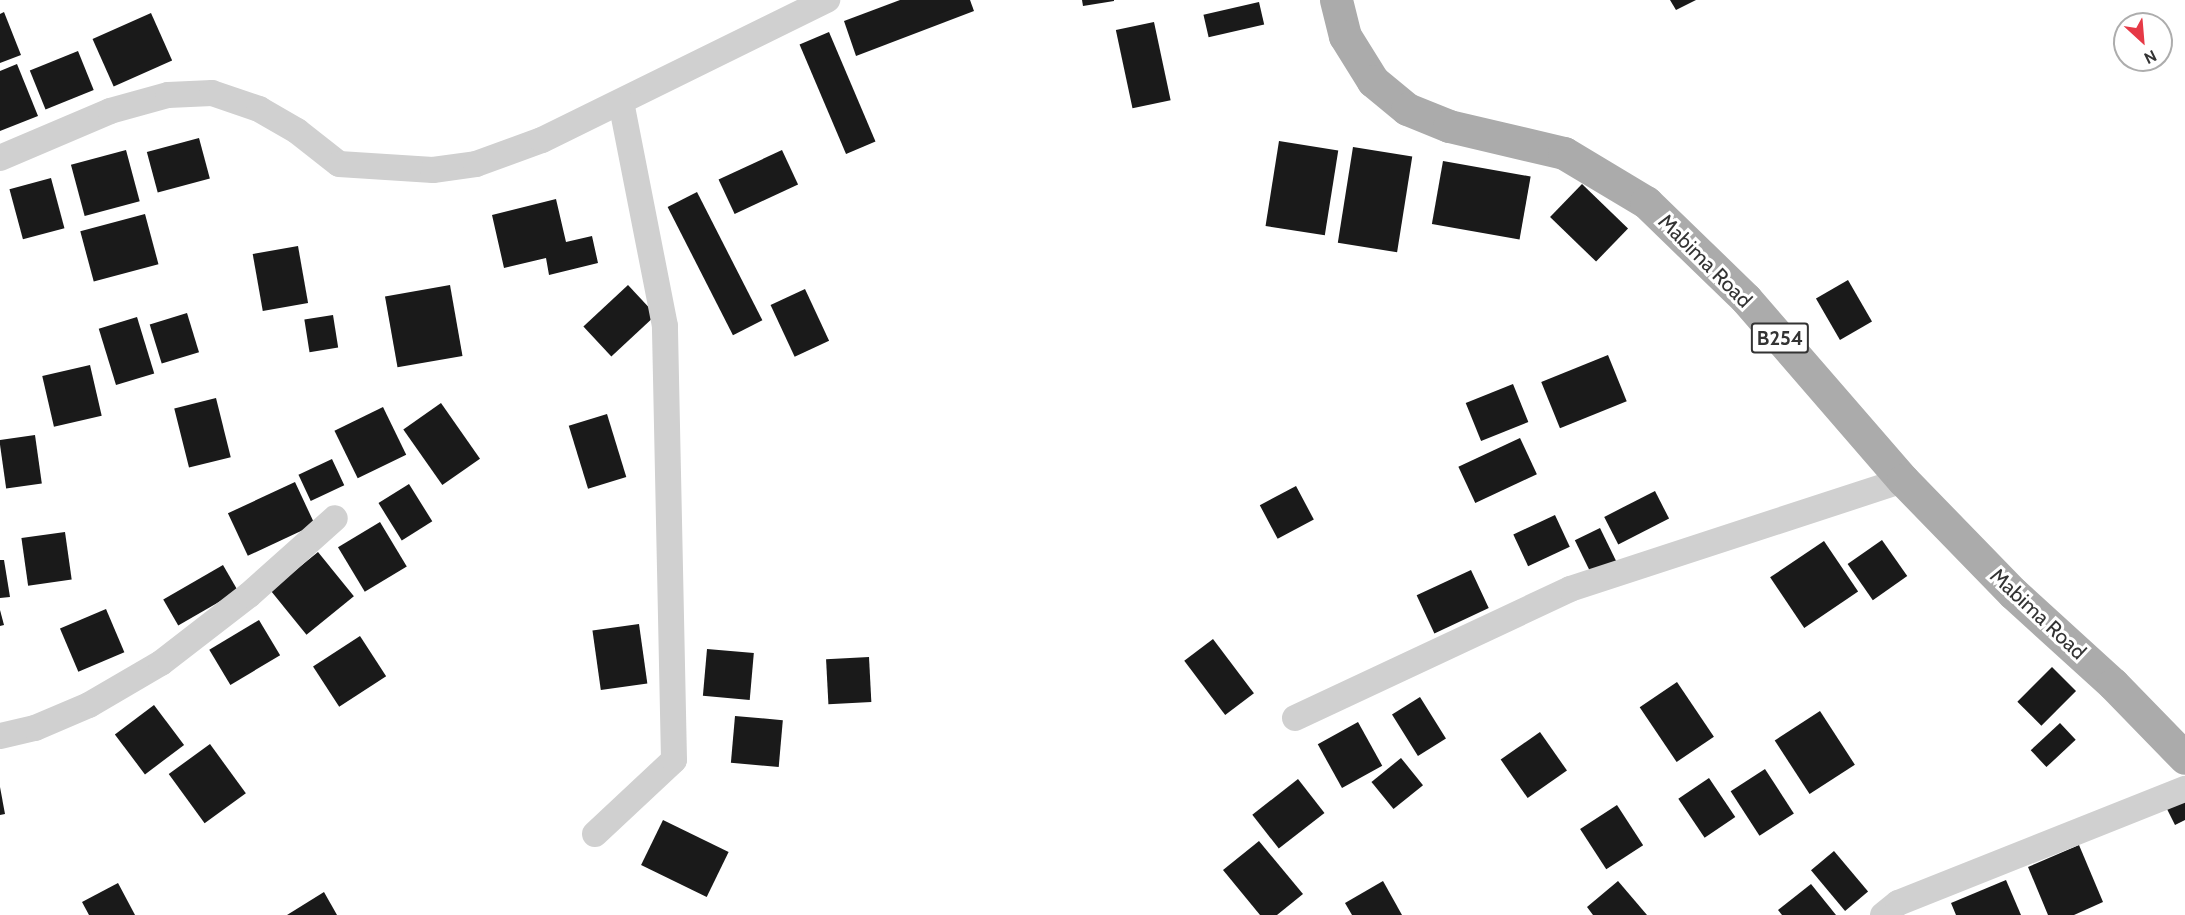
<!DOCTYPE html>
<style>
body{margin:0}
#map{position:relative;width:2185px;height:915px;overflow:hidden;background:#fff;font-family:Cabin,sans-serif}
div>[style]{position:absolute}
.building>*{inset:0;background:#1a1a1a;transform-origin:0 0}
.street>*{height:26px;margin:-13px;padding:0 13px;transform-origin:13px;border-radius:13px;background:#d0d0d0}
.primary>*{height:33px;margin:-16.5px;padding:0 16.5px;transform-origin:16.5px;border-radius:16.5px;background:#ababab}
span{translate:-50% -50%;white-space:nowrap;text-align:center;line-height:1.15;-webkit-text-stroke:6px #fff;paint-order:stroke}
.shield-label span{padding:2px 4px;background:#fff;border:2px solid;border-radius:4px;-webkit-text-stroke-width:0}
.shield-label{font-size:20px;color:#333;font-weight:700}
.street-label{font-size:21px;color:#333}
.north{position:absolute;left:2113px;top:12px;width:60px;height:60px;box-sizing:border-box;background:#fff;border:2px solid #adadad;border-radius:50%;rotate:154deg;font-size:16px;font-weight:700;line-height:24px;text-align:center;color:#333}
.north::after{content:'';display:block;margin:auto;width:21px;height:27px;background:#e63946;clip-path:polygon(50% 0,100% 100%,50% 72%,0 100%)}
</style>
<div id="map">
<div class="building">
<div style="clip-path:polygon(900px 0,970px 0,974px 11px,856px 56px,844px 21px)"></div>
<div style="clip-path:polygon(1082px 0,1114px 0,1114px 1px,1083px 6px)"></div>
<div style="clip-path:polygon(1670px 0,1696px 0,1676px 10px)"></div>
<div style="left:1259px;top:2px;width:23px;height:57px;rotate:77deg"></div>
<div style="clip-path:polygon(4px 12px,21px 55px,0 63px,0 14px)"></div>
<div style="left:151px;top:13px;width:52px;height:64px;rotate:66deg"></div>
<div style="left:1154px;top:22px;width:80px;height:39px;rotate:78deg"></div>
<div style="left:829px;top:32px;width:119px;height:32px;rotate:67deg"></div>
<div style="left:78px;top:51px;width:42px;height:52px;rotate:68deg"></div>
<div style="clip-path:polygon(17px 64px,38px 116px,0 131px,0 71px)"></div>
<div style="left:199px;top:138px;width:42px;height:54px;rotate:75deg"></div>
<div style="left:1279px;top:141px;width:60px;height:86px;rotate:9deg"></div>
<div style="left:1353px;top:147px;width:60px;height:97px;rotate:9deg"></div>
<div style="left:126px;top:150px;width:53px;height:57px;rotate:75deg"></div>
<div style="left:782px;top:150px;width:38px;height:70px;rotate:65deg"></div>
<div style="left:1443px;top:161px;width:89px;height:64px;rotate:10deg"></div>
<div style="left:51px;top:178px;width:52px;height:43px;rotate:75deg"></div>
<div style="left:1582px;top:184px;width:64px;height:46px;rotate:44deg"></div>
<div style="left:697px;top:192px;width:144px;height:33px;rotate:63deg"></div>
<div style="clip-path:polygon(556px 199px,566px 242px,592px 236px,598px 263px,549px 275px,546px 258px,504px 268px,492px 215px)"></div>
<div style="left:145px;top:214px;width:52px;height:67px;rotate:75deg"></div>
<div style="left:298px;top:246px;width:58px;height:46px;rotate:80deg"></div>
<div style="left:1848px;top:280px;width:48px;height:37px;rotate:60deg"></div>
<div style="left:450px;top:285px;width:72px;height:66px;rotate:80deg"></div>
<div style="left:628px;top:285px;width:41px;height:61px;rotate:47deg"></div>
<div style="left:805px;top:289px;width:57px;height:38px;rotate:65deg"></div>
<div style="left:187px;top:313px;width:41px;height:39px;rotate:73deg"></div>
<div style="left:333px;top:315px;width:33px;height:29px;rotate:81deg"></div>
<div style="left:137px;top:317px;width:59px;height:40px;rotate:73deg"></div>
<div style="left:1608px;top:355px;width:50px;height:72px;rotate:68deg"></div>
<div style="left:90px;top:365px;width:52px;height:49px;rotate:77deg"></div>
<div style="left:1513px;top:384px;width:41px;height:51px;rotate:68deg"></div>
<div style="left:216px;top:398px;width:61px;height:43px;rotate:76deg"></div>
<div style="left:441px;top:403px;width:68px;height:46px;rotate:55deg"></div>
<div style="left:383px;top:407px;width:53px;height:54px;rotate:64deg"></div>
<div style="left:607px;top:414px;width:66px;height:40px;rotate:73deg"></div>
<div style="left:35px;top:435px;width:49px;height:36px;rotate:82deg"></div>
<div style="left:1520px;top:438px;width:40px;height:68px;rotate:65deg"></div>
<div style="left:332px;top:459px;width:29px;height:37px;rotate:65deg"></div>
<div style="left:295px;top:482px;width:47px;height:74px;rotate:65deg"></div>
<div style="left:409px;top:484px;width:44px;height:36px;rotate:58deg"></div>
<div style="left:1296px;top:486px;width:38px;height:41px;rotate:62deg"></div>
<div style="left:1655px;top:491px;width:31px;height:57px;rotate:63deg"></div>
<div style="left:1555px;top:515px;width:35px;height:46px;rotate:65deg"></div>
<div style="left:380px;top:522px;width:52px;height:49px;rotate:59deg"></div>
<div style="left:1600px;top:528px;width:37px;height:28px;rotate:64deg"></div>
<div style="left:65px;top:532px;width:48px;height:44px;rotate:82deg"></div>
<div style="left:1882px;top:540px;width:44px;height:42px;rotate:55deg"></div>
<div style="left:1824px;top:541px;width:61px;height:65px;rotate:56deg"></div>
<div style="left:318px;top:552px;width:57px;height:61px;rotate:51deg"></div>
<div style="clip-path:polygon(0 560px,4px 560px,10px 597px,0 598px)"></div>
<div style="left:223px;top:565px;width:30px;height:69px;rotate:60deg"></div>
<div style="left:1471px;top:570px;width:42px;height:60px;rotate:65deg"></div>
<div style="left:106px;top:609px;width:47px;height:50px;rotate:67deg"></div>
<div style="clip-path:polygon(0 610px,4px 625px,0 626px)"></div>
<div style="left:259px;top:620px;width:41px;height:58px;rotate:59deg"></div>
<div style="left:639px;top:624px;width:60px;height:47px;rotate:82deg"></div>
<div style="left:360px;top:636px;width:48px;height:56px;rotate:57deg"></div>
<div style="left:1213px;top:639px;width:68px;height:36px;rotate:53deg"></div>
<div style="left:707px;top:649px;width:47px;height:47px;rotate:5deg"></div>
<div style="left:869px;top:657px;width:45px;height:43px;rotate:87deg"></div>
<div style="left:2052px;top:667px;width:34px;height:49px;rotate:45deg"></div>
<div style="left:1677px;top:682px;width:66px;height:45px;rotate:56deg"></div>
<div style="left:1420px;top:697px;width:49px;height:33px;rotate:58deg"></div>
<div style="left:154px;top:705px;width:50px;height:49px;rotate:53deg"></div>
<div style="left:1820px;top:711px;width:64px;height:54px;rotate:57deg"></div>
<div style="left:735px;top:716px;width:48px;height:47px;rotate:5deg"></div>
<div style="left:1358px;top:722px;width:50px;height:46px;rotate:61deg"></div>
<div style="left:2060px;top:723px;width:23px;height:40px;rotate:47deg"></div>
<div style="left:1540px;top:732px;width:47px;height:48px;rotate:55deg"></div>
<div style="left:210px;top:744px;width:61px;height:51px;rotate:54deg"></div>
<div style="left:1401px;top:758px;width:35px;height:38px;rotate:51deg"></div>
<div style="left:1765px;top:769px;width:53px;height:41px;rotate:57deg"></div>
<div style="left:1709px;top:778px;width:47px;height:37px;rotate:56deg"></div>
<div style="left:1298px;top:779px;width:43px;height:58px;rotate:52deg"></div>
<div style="clip-path:polygon(2185px 784px,2185px 820px,2175px 825px,2161px 797px)"></div>
<div style="clip-path:polygon(0 787px,5px 814px,0 815px)"></div>
<div style="left:1617px;top:805px;width:48px;height:44px;rotate:57deg"></div>
<div style="left:663px;top:820px;width:73px;height:50px;rotate:26deg"></div>
<div style="clip-path:polygon(1259px 841px,1303px 894px,1277px 915px,1260px 915px,1223px 870px)"></div>
<div style="clip-path:polygon(2079px 845px,2103px 902px,2074px 915px,2048px 915px,2028px 867px)"></div>
<div style="left:1834px;top:851px;width:53px;height:30px;rotate:50deg"></div>
<div style="clip-path:polygon(2006px 880px,2021px 915px,1956px 915px,1951px 903px)"></div>
<div style="clip-path:polygon(1383px 881px,1402px 915px,1352px 915px,1345px 903px)"></div>
<div style="clip-path:polygon(1618px 881px,1647px 915px,1593px 915px,1587px 907px)"></div>
<div style="clip-path:polygon(118px 883px,135px 915px,89px 915px,82px 902px)"></div>
<div style="clip-path:polygon(1811px 884px,1836px 915px,1782px 915px,1778px 910px)"></div>
<div style="clip-path:polygon(324px 892px,337px 915px,287px 915px)"></div>
</div>
<div class="street">
<div style="left:0;top:158px;width:120px;rotate:-23.1deg"></div>
<div style="left:110px;top:111px;width:60px;rotate:-15.4deg"></div>
<div style="left:168px;top:95px;width:44px;rotate:-2.6deg"></div>
<div style="left:212px;top:93px;width:50px;rotate:18.8deg"></div>
<div style="left:259px;top:109px;width:44px;rotate:30.1deg"></div>
<div style="left:297px;top:131px;width:53px;rotate:38.2deg"></div>
<div style="left:339px;top:164px;width:94px;rotate:3.7deg"></div>
<div style="left:433px;top:170px;width:43px;rotate:-7.9deg"></div>
<div style="left:476px;top:164px;width:70px;rotate:-20deg"></div>
<div style="left:542px;top:140px;width:318px;rotate:-26.2deg"></div>
<div style="left:1295px;top:718px;width:304px;rotate:-25.1deg"></div>
<div style="left:1570px;top:589px;width:350px;rotate:-18.1deg"></div>
<div style="left:0;top:736px;width:36px;rotate:-13deg"></div>
<div style="left:35px;top:728px;width:59px;rotate:-23.1deg"></div>
<div style="left:89px;top:705px;width:83px;rotate:-30.3deg"></div>
<div style="left:161px;top:663px;width:111px;rotate:-37.7deg"></div>
<div style="left:249px;top:595px;width:115px;rotate:-41.8deg"></div>
<div style="left:595px;top:834px;width:108px;rotate:-43.1deg"></div>
<div style="left:674px;top:760px;width:434px;rotate:-91.2deg"></div>
<div style="left:665px;top:326px;width:228px;rotate:-101.1deg"></div>
<div style="left:1883px;top:915px;width:19px;rotate:-39deg"></div>
<div style="left:1898px;top:903px;width:309px;rotate:-21.7deg"></div>
</div>
<div class="primary">
<div style="left:1336px;top:0;width:37px;rotate:76deg"></div>
<div style="left:1345px;top:36px;width:53px;rotate:58.1deg"></div>
<div style="left:1373px;top:81px;width:44px;rotate:39.5deg"></div>
<div style="left:1407px;top:109px;width:45px;rotate:22deg"></div>
<div style="left:1449px;top:126px;width:118px;rotate:13.2deg"></div>
<div style="left:1564px;top:153px;width:96px;rotate:30.9deg"></div>
<div style="left:1646px;top:202px;width:139px;rotate:44.1deg"></div>
<div style="left:1746px;top:299px;width:240px;rotate:49.1deg"></div>
<div style="left:1903px;top:480px;width:158px;rotate:45.8deg"></div>
<div style="left:2013px;top:593px;width:135px;rotate:42.3deg"></div>
<div style="left:2113px;top:684px;width:103px;rotate:45.8deg"></div>
</div>
<div class="shield-label">
<span style="left:1780px;top:338px">B254</span>
</div>
<div class="street-label">
<span style="left:1705px;top:261px;rotate:45deg">Mabima Road</span>
<span style="left:2038px;top:614px;rotate:43deg">Mabima Road</span>
</div>
<div class="north">N</div>
</div>
